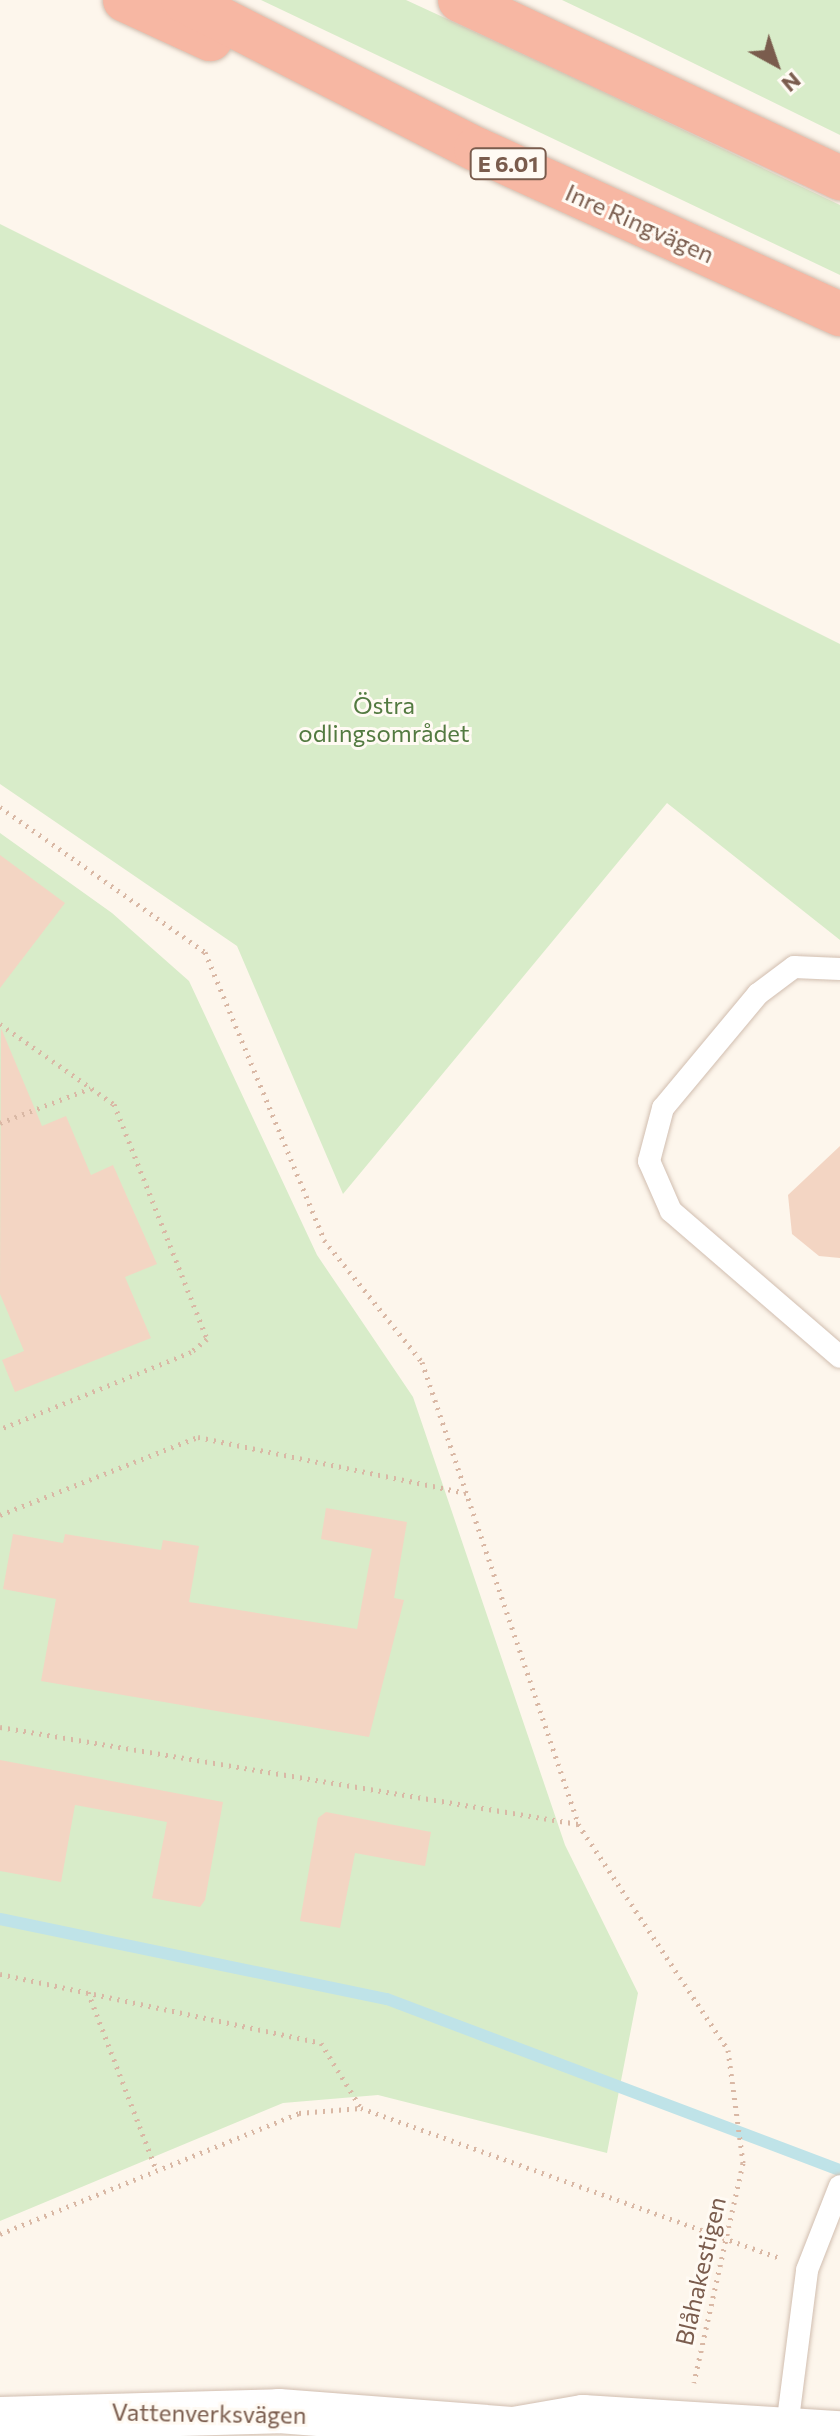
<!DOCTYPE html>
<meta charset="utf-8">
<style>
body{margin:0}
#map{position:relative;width:840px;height:2436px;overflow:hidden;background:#fdf6ec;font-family:Commissioner,sans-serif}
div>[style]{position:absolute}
.green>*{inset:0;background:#d8ecc9}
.stream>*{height:12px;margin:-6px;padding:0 6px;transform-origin:6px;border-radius:6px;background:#bfe3e8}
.building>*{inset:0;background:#f3d5c3}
.path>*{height:5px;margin-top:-2.5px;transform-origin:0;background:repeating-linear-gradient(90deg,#d9b8a5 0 2px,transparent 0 8px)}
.roads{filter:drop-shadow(0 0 2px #d1beb0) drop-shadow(0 0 2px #d1beb0)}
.service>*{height:22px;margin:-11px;padding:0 11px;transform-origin:11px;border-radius:11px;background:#fff}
.tertiary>*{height:44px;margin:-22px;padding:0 22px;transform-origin:22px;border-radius:22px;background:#fff}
.motorway>*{height:44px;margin:-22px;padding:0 22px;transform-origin:22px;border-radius:22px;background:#f7b7a3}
span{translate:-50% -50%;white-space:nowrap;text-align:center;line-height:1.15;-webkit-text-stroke:6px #fffaf3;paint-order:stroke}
.shield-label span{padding:2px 6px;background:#fffaf3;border:2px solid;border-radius:6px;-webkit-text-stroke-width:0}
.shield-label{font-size:22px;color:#7a5c4d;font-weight:700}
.street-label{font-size:24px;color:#7a5c4d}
.park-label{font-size:24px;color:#537a41}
.north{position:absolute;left:736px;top:24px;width:80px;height:80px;-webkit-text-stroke:6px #fffaf3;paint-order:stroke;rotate:140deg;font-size:22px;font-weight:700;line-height:32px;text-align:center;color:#7a5c4d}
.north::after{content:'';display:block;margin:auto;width:28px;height:36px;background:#7a5c4d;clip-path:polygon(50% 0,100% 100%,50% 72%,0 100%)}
</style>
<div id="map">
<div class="green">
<div style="clip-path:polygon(261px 0,406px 0,579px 80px,840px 205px,840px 275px)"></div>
<div style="clip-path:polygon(562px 0,840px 0,840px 135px,640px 37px)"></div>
<div style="clip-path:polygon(0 224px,840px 644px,840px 940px,667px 803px,343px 1194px,237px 946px,0 784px)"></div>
<div style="clip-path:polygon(0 833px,112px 913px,189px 981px,317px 1255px,413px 1397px,565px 1845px,638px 1993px,607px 2153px,378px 2095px,283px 2103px,0 2221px)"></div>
</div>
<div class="stream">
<div style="left:0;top:1919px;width:395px;rotate:11.7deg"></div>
<div style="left:387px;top:1999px;width:484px;rotate:20.7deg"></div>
</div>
<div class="building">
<div style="clip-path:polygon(0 855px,65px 903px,0 988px)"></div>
<div style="clip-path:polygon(1px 1028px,42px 1126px,66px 1116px,91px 1175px,113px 1165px,157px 1264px,125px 1277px,151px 1338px,15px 1392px,2px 1360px,24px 1351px,0 1294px)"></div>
<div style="clip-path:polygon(840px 1146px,840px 1258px,819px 1256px,792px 1234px,788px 1195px)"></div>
<div style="clip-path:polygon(326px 1508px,407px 1522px,394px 1598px,404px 1600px,369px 1737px,41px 1681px,56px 1599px,3px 1589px,13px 1534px,63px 1543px,65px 1534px,161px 1550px,163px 1540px,199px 1546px,189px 1602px,357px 1629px,372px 1549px,321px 1539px)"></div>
<div style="clip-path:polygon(0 1760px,223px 1802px,205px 1900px,200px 1907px,152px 1898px,167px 1822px,75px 1805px,61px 1882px,0 1871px)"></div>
<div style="clip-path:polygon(326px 1812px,431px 1832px,425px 1866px,355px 1853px,340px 1928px,300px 1921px,318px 1818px)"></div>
</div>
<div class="path">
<div style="left:0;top:807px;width:251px;rotate:35.3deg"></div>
<div style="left:205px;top:952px;width:312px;rotate:67.5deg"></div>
<div style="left:324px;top:1240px;width:156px;rotate:51.2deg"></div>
<div style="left:422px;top:1362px;width:488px;rotate:71.3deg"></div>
<div style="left:578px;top:1824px;width:271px;rotate:56.4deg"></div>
<div style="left:728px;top:2050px;width:114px;rotate:82.4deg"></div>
<div style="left:743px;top:2163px;width:225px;rotate:102.6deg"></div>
<div style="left:0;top:1024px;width:139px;rotate:35.1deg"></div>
<div style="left:114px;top:1104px;width:253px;rotate:68.4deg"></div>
<div style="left:207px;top:1339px;width:21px;rotate:141deg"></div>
<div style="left:191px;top:1352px;width:206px;rotate:158deg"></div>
<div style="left:0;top:1123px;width:97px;rotate:-21deg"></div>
<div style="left:0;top:1515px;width:213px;rotate:-21.5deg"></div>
<div style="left:198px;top:1437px;width:274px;rotate:11.8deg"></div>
<div style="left:0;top:1727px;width:586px;rotate:9.53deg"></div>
<div style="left:0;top:1974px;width:328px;rotate:12.1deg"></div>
<div style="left:321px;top:2043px;width:76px;rotate:58.4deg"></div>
<div style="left:88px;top:1992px;width:190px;rotate:69deg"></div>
<div style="left:0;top:2234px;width:323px;rotate:-22deg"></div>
<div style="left:299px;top:2113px;width:62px;rotate:-4.6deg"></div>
<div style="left:361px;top:2108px;width:444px;rotate:19.7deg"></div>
</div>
<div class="roads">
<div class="service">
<div style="left:840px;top:969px;width:46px;rotate:-177.5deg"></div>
<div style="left:794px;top:967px;width:45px;rotate:143.1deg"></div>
<div style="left:758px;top:994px;width:148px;rotate:129.8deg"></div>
<div style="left:663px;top:1108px;width:55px;rotate:104.8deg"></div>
<div style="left:649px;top:1161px;width:55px;rotate:66.3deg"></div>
<div style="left:671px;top:1211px;width:223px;rotate:40.8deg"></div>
<div style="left:787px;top:2427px;width:158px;rotate:-82.7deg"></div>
<div style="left:807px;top:2270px;width:90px;rotate:-68.6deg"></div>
</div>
<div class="tertiary">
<div style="left:0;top:2419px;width:279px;rotate:-1.6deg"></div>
<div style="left:279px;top:2411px;width:236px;rotate:4.4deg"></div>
<div style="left:514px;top:2429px;width:70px;rotate:-9.9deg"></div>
<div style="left:583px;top:2417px;width:257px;rotate:3.6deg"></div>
</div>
<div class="motorway">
<div style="left:125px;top:0;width:94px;rotate:24.6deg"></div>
<div style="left:183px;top:0;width:329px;rotate:27deg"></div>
<div style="left:476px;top:149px;width:400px;rotate:24.4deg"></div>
<div style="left:460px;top:0;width:420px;rotate:25.1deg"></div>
</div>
</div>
<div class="shield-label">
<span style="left:508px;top:164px">E 6.01</span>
</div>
<div class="street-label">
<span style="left:640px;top:223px;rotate:24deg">Inre Ringvägen</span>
<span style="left:700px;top:2271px;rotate:-77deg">Blåhakestigen</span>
<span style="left:209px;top:2413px;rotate:1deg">Vattenverksvägen</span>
</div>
<div class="park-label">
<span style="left:384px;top:719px">Östra<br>odlingsområdet</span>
</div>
<div class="north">N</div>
</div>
